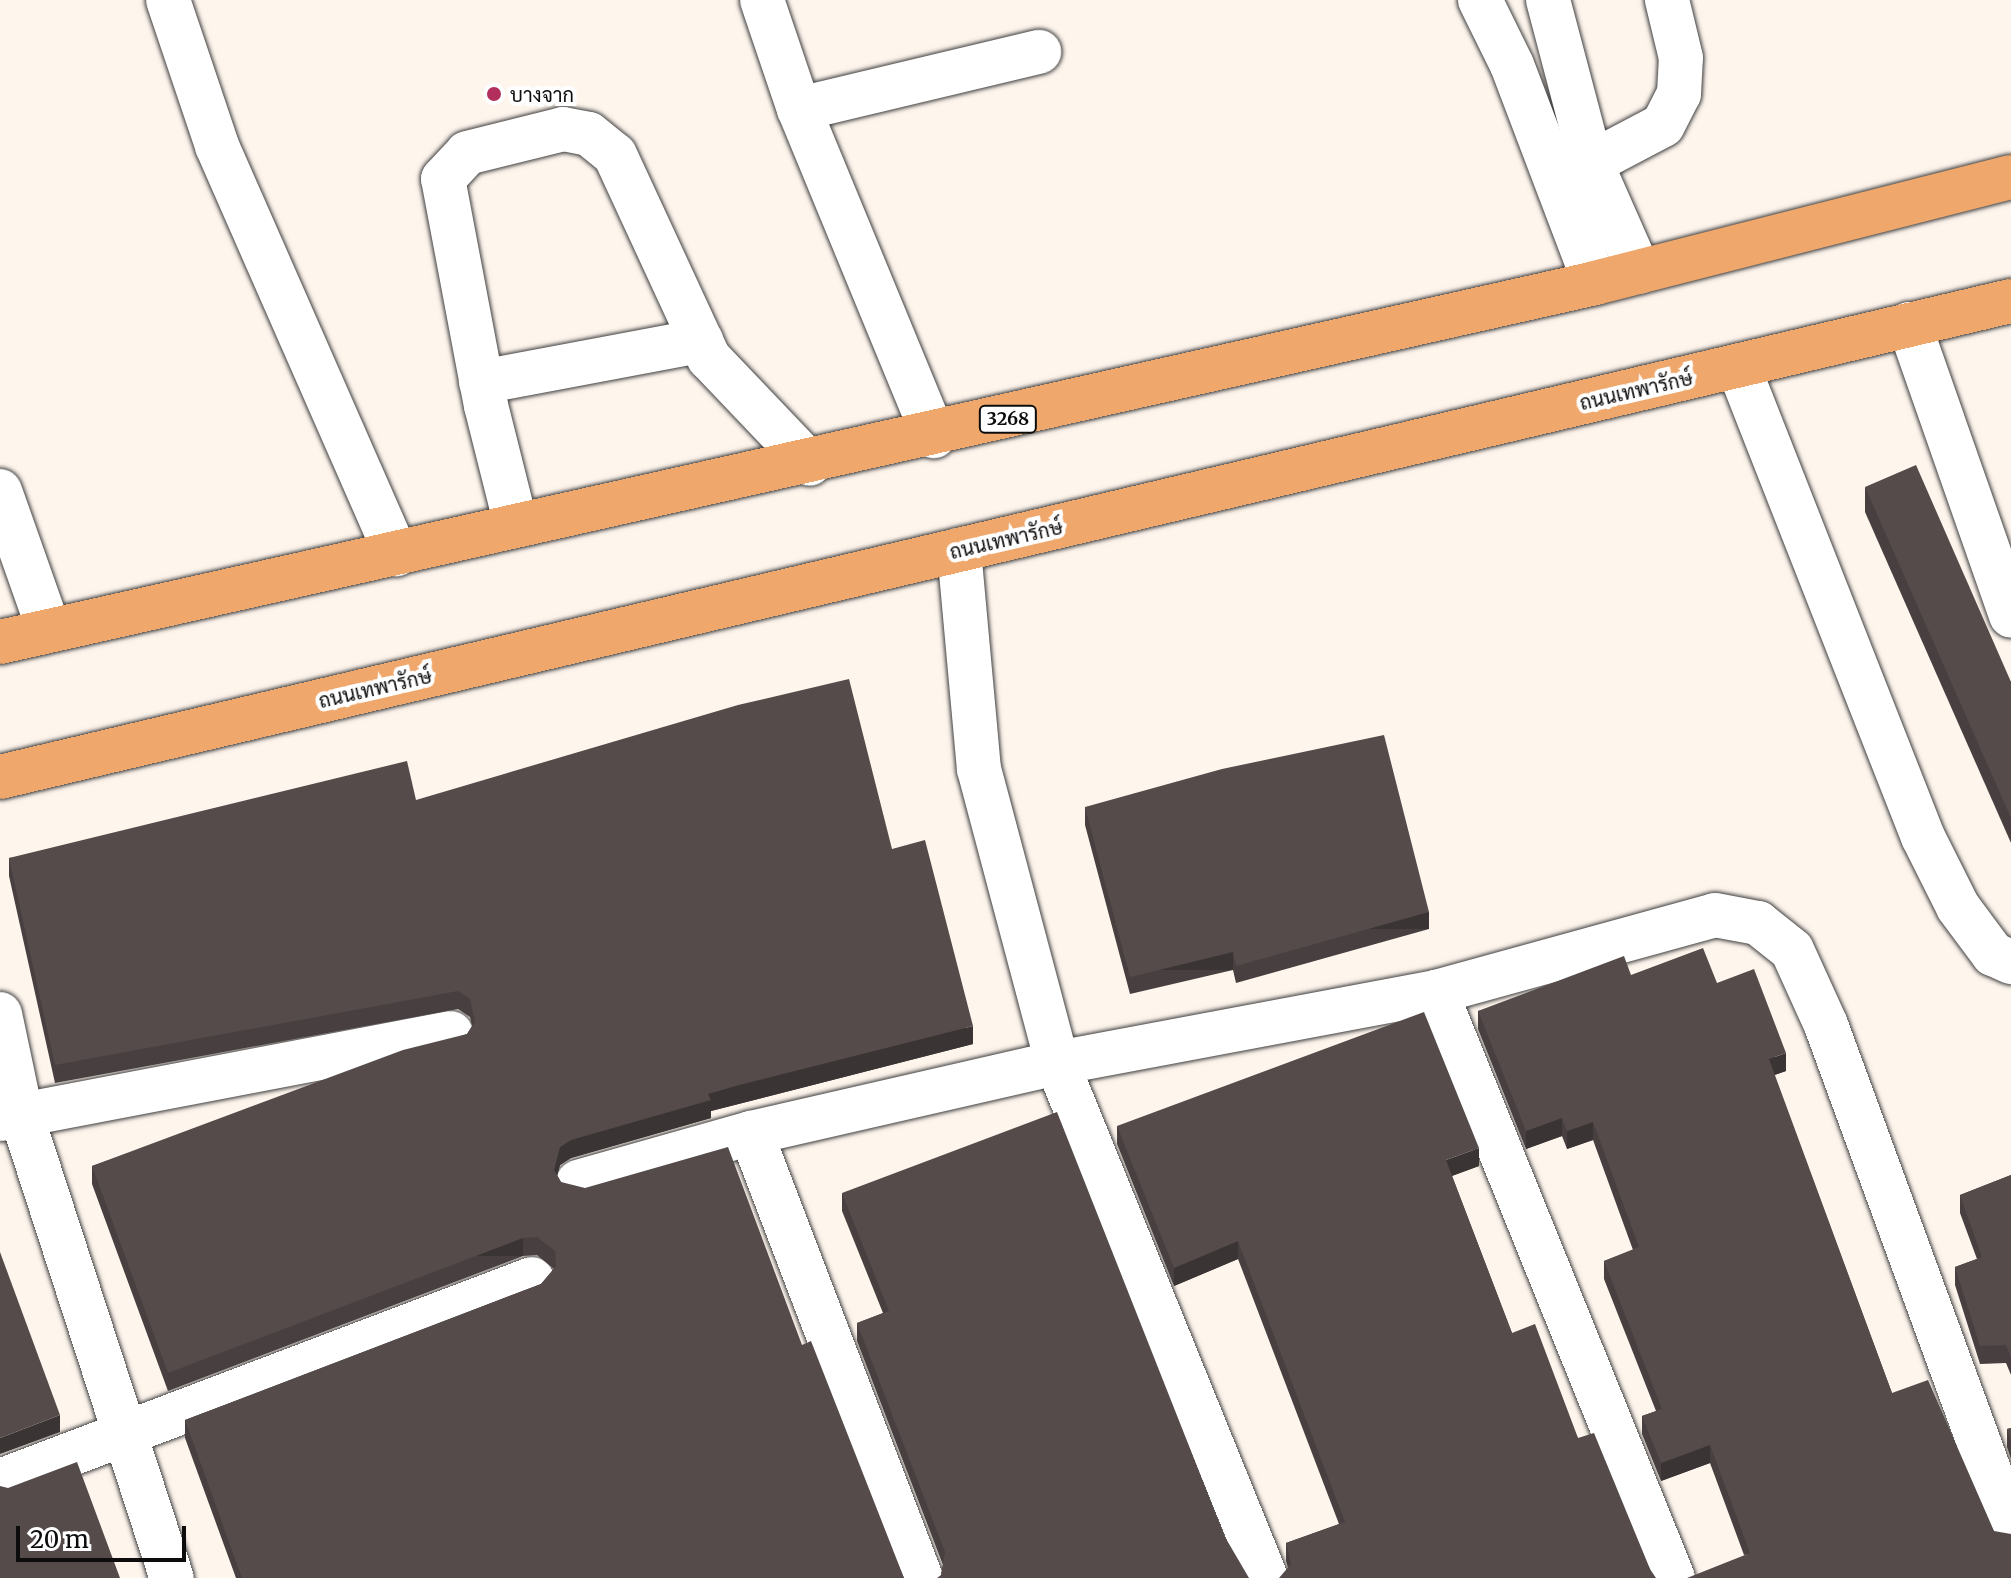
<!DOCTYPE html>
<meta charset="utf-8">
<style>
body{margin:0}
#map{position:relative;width:2011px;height:1578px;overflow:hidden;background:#fef5ed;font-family:Merriweather,Sarabun,serif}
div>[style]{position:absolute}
.roads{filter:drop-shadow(0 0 2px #3f3f3f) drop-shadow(0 0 2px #3f3f3f)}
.minor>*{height:44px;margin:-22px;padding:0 22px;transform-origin:22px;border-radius:22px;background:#fff}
.major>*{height:44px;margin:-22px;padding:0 22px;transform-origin:22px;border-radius:22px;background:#efa76c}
.wall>*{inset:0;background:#484040}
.shaded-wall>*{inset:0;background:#3b3434;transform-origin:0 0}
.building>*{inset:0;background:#544b4a}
.dots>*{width:22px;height:22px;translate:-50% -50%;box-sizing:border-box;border:4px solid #fff;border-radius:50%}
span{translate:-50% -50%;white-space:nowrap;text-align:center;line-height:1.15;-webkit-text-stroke:8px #fff;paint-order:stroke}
.shield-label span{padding:2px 6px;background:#fff;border:2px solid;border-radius:6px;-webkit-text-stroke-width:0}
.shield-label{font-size:18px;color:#0c0c0c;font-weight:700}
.poi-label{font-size:20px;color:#0c0c0c}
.left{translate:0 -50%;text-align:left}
.street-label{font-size:20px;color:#0c0c0c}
.scale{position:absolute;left:16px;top:1526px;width:170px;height:36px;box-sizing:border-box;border:4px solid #0c0c0c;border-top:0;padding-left:10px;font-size:24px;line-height:28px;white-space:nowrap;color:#0c0c0c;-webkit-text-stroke:6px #fff;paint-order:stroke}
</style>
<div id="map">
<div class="roads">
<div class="minor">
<div style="left:168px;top:0;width:154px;rotate:71.4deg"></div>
<div style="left:217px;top:146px;width:446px;rotate:66.3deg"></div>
<div style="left:762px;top:0;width:115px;rotate:71.3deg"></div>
<div style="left:799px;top:109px;width:354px;rotate:67.6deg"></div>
<div style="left:1480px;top:0;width:72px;rotate:63.8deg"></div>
<div style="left:1512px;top:65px;width:233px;rotate:69.2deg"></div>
<div style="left:1548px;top:0;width:169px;rotate:75.2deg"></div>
<div style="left:1591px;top:163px;width:119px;rotate:66.2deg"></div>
<div style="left:799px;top:109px;width:247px;rotate:-13.4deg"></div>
<div style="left:1591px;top:163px;width:81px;rotate:-27.8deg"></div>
<div style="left:1663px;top:125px;width:35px;rotate:-63deg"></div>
<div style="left:1679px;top:94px;width:36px;rotate:-87deg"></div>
<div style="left:1681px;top:58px;width:60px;rotate:-103.6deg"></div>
<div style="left:1909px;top:324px;width:309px;rotate:70.7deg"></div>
<div style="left:1738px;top:366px;width:506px;rotate:68.56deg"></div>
<div style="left:1923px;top:837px;width:78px;rotate:63.4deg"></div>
<div style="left:1958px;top:907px;width:59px;rotate:53.3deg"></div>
<div style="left:1993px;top:954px;width:20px;rotate:24deg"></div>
<div style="left:481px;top:382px;width:224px;rotate:-10.6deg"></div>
<div style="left:0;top:491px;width:147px;rotate:70.6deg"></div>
<div style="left:516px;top:525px;width:123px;rotate:-104.1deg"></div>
<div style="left:486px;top:406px;width:231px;rotate:-100.7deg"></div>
<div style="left:443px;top:179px;width:35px;rotate:-47deg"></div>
<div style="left:467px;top:153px;width:99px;rotate:-14deg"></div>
<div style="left:563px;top:129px;width:26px;rotate:11deg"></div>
<div style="left:589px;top:134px;width:33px;rotate:39deg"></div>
<div style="left:615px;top:155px;width:224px;rotate:65.2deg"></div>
<div style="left:709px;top:358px;width:146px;rotate:46.4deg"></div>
<div style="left:959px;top:550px;width:220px;rotate:84.8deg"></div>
<div style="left:979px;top:769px;width:304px;rotate:75.1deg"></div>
<div style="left:1057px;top:1063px;width:556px;rotate:67.91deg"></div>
<div style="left:1436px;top:992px;width:632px;rotate:67.98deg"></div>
<div style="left:0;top:1014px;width:102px;rotate:78.1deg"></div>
<div style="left:21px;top:1114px;width:488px;rotate:72deg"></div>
<div style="left:0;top:1119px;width:459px;rotate:-10.8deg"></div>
<div style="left:751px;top:1133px;width:476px;rotate:69.1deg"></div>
<div style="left:578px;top:1182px;width:180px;rotate:-15.8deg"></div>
<div style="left:751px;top:1133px;width:314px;rotate:-12.9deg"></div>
<div style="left:1057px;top:1063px;width:386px;rotate:-10.6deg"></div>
<div style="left:1436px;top:992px;width:289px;rotate:-15.4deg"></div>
<div style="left:1715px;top:915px;width:44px;rotate:10.5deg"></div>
<div style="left:1758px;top:923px;width:43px;rotate:38.5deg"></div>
<div style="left:1792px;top:950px;width:82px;rotate:65.6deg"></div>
<div style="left:1826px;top:1025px;width:538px;rotate:69.88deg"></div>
<div style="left:0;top:1481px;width:569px;rotate:-20.79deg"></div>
</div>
<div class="major">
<div style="left:0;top:642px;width:1635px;rotate:-12.68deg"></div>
<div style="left:1595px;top:283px;width:429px;rotate:-14.3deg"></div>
<div style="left:0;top:777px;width:2067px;rotate:-13.32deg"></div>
</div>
</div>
<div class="wall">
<div style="clip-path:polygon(1865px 487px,2011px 682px,2011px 843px,1865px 512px)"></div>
<div style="clip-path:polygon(416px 800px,892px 849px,973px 1044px,711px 1111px,711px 1118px,571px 1158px,560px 1165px,557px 1175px,561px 1182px,802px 1345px,904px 1578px,236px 1578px,185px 1438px,185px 1420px,541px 1284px,554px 1269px,537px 1255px,523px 1256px,168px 1391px,92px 1184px,92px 1166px,467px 1034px,472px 1026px,470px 1017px,458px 1009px,55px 1083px,9px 876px,9px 858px)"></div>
<div style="clip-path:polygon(1085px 807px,1429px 929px,1236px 983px,1233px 970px,1130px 994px,1085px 825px)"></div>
<div style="clip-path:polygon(1631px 975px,1717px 983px,1786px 1071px,1774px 1075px,1892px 1393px,1994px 1531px,1744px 1555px,1710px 1463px,1661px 1481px,1642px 1434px,1642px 1416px,1656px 1411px,1604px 1279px,1604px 1261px,1633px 1250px,1593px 1140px,1567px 1149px,1562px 1136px,1526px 1149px,1478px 1029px,1478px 1011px)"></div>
<div style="clip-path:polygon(1117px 1126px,1479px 1166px,1452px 1176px,1512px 1333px,1578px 1438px,1650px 1569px,1288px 1568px,1286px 1561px,1286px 1543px,1339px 1524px,1238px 1259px,1174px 1286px,1117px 1144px)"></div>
<div style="clip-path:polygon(2011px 1175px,2011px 1375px,2006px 1363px,1980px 1364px,1955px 1285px,1955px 1267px,1977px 1259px,1960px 1213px,1960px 1195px)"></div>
<div style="clip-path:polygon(842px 1193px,1225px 1537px,941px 1575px,943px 1565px,857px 1341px,857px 1323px,883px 1313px,842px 1211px)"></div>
<div style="clip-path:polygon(2011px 1428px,2011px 1459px,2007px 1447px,2007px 1429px)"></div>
</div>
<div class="shaded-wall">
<div style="left:1429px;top:912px;width:17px;height:200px;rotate:90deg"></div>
<div style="left:1233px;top:952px;width:18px;height:106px;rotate:90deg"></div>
<div style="clip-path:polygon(973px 1026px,973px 1044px,711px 1111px,711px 1118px,571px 1158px,560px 1165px,554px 1188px,554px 1170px,560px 1147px,571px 1140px,708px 1094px,739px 1085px)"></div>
<div style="clip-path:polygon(1786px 1053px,1786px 1071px,1769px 1077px,1769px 1059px)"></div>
<div style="clip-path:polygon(1562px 1118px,1562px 1136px,1526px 1149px,1526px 1131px)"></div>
<div style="clip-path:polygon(1593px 1122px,1593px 1140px,1567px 1149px,1567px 1131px)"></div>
<div style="clip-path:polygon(1479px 1148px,1479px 1166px,1446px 1178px,1446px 1160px)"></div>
<div style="left:523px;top:1238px;width:18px;height:380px;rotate:90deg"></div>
<div style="clip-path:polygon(1238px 1241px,1238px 1259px,1174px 1286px,1174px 1268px)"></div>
<div style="clip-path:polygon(60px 1415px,60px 1432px,0 1454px,0 1438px)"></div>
<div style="clip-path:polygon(1710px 1445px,1710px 1463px,1661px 1481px,1661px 1463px)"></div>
</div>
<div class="building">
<div style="clip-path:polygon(1916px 465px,2011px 682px,2011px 818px,1865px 487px)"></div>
<div style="clip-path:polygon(849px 679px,892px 849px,925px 840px,973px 1026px,739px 1085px,708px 1094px,711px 1100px,571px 1140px,560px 1147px,554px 1170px,561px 1182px,585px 1188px,728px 1147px,802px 1345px,811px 1341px,904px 1578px,242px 1578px,185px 1420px,541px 1284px,556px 1266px,555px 1251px,537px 1237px,523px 1238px,168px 1373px,92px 1166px,403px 1050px,467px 1034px,475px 1022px,470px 999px,458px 991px,55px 1065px,9px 858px,407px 761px,416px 800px,738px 705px)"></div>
<div style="clip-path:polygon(1384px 735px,1429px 912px,1236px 966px,1233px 952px,1130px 977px,1085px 807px,1222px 769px)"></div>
<div style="clip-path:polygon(1703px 948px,1717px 983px,1754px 969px,1786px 1053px,1769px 1059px,1892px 1393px,1928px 1380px,1994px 1531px,2011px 1534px,2011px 1578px,1687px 1578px,1750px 1553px,1710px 1445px,1661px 1463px,1642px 1416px,1662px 1409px,1604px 1261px,1639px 1247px,1593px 1122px,1567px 1131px,1562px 1118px,1526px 1131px,1478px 1011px,1624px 956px,1631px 975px)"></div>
<div style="clip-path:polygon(1424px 1012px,1479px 1148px,1446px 1160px,1512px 1333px,1535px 1324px,1578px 1438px,1594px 1433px,1650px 1569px,1656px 1578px,1279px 1578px,1291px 1564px,1286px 1543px,1345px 1522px,1238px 1241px,1174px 1268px,1117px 1126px)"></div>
<div style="clip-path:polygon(1057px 1112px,1225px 1537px,1249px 1578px,937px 1578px,941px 1575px,945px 1552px,857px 1323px,889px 1311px,842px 1193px)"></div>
<div style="clip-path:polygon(2011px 1175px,2011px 1357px,2006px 1345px,1980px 1346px,1955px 1267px,1982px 1257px,1960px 1195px)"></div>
<div style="clip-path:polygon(0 1252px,60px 1415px,0 1438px)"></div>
<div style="clip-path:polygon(2011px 1428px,2011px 1441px,2007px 1429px)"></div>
<div style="clip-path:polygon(77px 1462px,120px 1578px,0 1578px,0 1486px,8px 1488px)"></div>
</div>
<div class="dots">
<div style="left:494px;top:94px;background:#b22f5d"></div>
</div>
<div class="shield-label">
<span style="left:1008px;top:419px">3268</span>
</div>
<div class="poi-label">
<span class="left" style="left:510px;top:94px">บางจาก</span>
</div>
<div class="street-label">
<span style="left:1636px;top:390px;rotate:-13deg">ถนนเทพารักษ์</span>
<span style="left:1006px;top:539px;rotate:-13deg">ถนนเทพารักษ์</span>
<span style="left:375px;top:688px;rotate:-13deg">ถนนเทพารักษ์</span>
</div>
<div class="scale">20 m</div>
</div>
